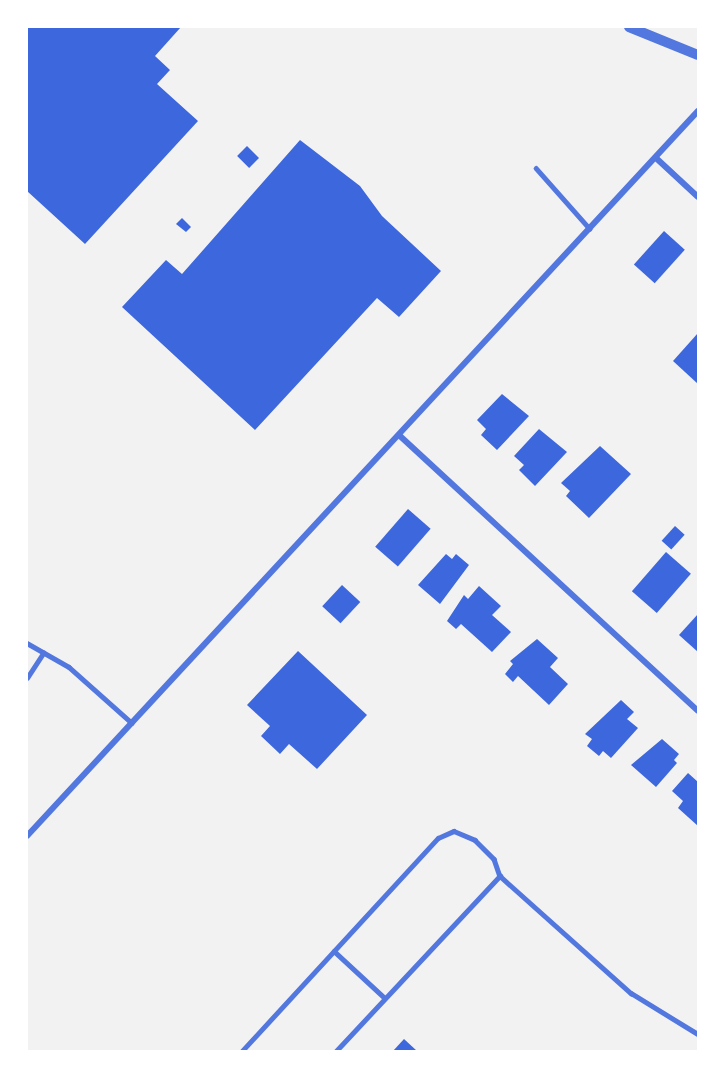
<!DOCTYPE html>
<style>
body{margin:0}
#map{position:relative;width:725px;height:1078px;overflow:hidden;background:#f2f2f2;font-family:"Varela Round",sans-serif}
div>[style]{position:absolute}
.building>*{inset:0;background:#3d67dc;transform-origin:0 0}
.service>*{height:4.5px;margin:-2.25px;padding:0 2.25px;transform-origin:2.25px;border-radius:2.25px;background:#5277de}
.minor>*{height:6px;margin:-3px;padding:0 3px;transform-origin:3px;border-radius:3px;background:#5277de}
.tertiary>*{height:10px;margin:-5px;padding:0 5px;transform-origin:5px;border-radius:5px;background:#5277de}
span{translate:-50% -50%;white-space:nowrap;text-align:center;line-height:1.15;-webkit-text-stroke:6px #fff;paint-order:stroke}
.frame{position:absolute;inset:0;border:28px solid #fff;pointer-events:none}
</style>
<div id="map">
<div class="building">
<div style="clip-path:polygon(27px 27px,181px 27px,155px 56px,170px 70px,157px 84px,198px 121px,85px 244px,27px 191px)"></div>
<div style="clip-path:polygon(300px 140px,360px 186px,382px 216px,441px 271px,399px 317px,377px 298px,255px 430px,122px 307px,166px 260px,182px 274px)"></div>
<div style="left:247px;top:146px;width:17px;height:14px;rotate:45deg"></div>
<div style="clip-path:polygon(182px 218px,191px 227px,186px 232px,176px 224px)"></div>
<div style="left:664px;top:231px;width:28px;height:45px;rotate:42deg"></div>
<div style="clip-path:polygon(698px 333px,698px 384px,673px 361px)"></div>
<div style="clip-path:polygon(502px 394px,529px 416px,497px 450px,481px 435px,486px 429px,477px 420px)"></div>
<div style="clip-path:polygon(539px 429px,567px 452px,535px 486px,519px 470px,524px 465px,514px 456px)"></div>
<div style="clip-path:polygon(600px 446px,631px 474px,589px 518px,566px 496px,570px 491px,561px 483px)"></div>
<div style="left:408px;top:509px;width:30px;height:50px;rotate:41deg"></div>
<div style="left:675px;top:526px;width:13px;height:20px;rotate:42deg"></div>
<div style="left:666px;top:552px;width:33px;height:52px;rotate:41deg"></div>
<div style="clip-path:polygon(446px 554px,452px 559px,456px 554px,469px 565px,440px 604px,418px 585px)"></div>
<div style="left:342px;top:585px;width:25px;height:29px;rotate:43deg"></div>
<div style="clip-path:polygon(479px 586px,501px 606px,492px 615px,511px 632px,492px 652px,461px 624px,456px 629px,447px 621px,464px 595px,468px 599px)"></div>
<div style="clip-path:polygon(698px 614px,698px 652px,679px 635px)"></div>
<div style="clip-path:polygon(537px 639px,558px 658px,550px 667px,568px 684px,549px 705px,518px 676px,513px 682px,505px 674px,513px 664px,510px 661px)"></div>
<div style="clip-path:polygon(298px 651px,367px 715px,317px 769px,289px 744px,280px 754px,261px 736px,270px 726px,247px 705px)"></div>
<div style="clip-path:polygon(621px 700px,634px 712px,627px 719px,638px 728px,611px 758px,603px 751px,599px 756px,587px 746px,592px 739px,585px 734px)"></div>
<div style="clip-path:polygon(662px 739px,679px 754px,674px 760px,677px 763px,656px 787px,631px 765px)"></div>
<div style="clip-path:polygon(688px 773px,698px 782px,698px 826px,678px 808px,683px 801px,672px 791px)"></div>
<div style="clip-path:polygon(404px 1039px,417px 1051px,393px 1051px)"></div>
</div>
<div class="service">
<div style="left:536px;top:168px;width:81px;rotate:48.5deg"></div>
<div style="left:27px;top:643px;width:48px;rotate:29.7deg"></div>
<div style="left:69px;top:667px;width:84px;rotate:41.6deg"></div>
<div style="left:27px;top:678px;width:30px;rotate:-57deg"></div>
<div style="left:334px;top:951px;width:69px;rotate:42.7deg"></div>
<div style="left:242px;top:1051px;width:289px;rotate:-47.4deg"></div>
<div style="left:438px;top:838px;width:17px;rotate:-24deg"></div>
<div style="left:454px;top:831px;width:23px;rotate:23deg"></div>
<div style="left:475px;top:840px;width:27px;rotate:45deg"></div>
<div style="left:494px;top:859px;width:18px;rotate:71deg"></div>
<div style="left:336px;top:1051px;width:240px;rotate:-46.9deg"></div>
<div style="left:500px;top:876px;width:176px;rotate:41.8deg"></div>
<div style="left:631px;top:993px;width:79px;rotate:31.5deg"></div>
</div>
<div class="minor">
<div style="left:656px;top:158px;width:57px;rotate:42.9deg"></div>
<div style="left:400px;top:436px;width:405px;rotate:42.7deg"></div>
<div style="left:27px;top:836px;width:988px;rotate:-47.22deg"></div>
</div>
<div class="tertiary">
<div style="left:629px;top:27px;width:74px;rotate:22.1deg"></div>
</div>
<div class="frame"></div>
</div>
